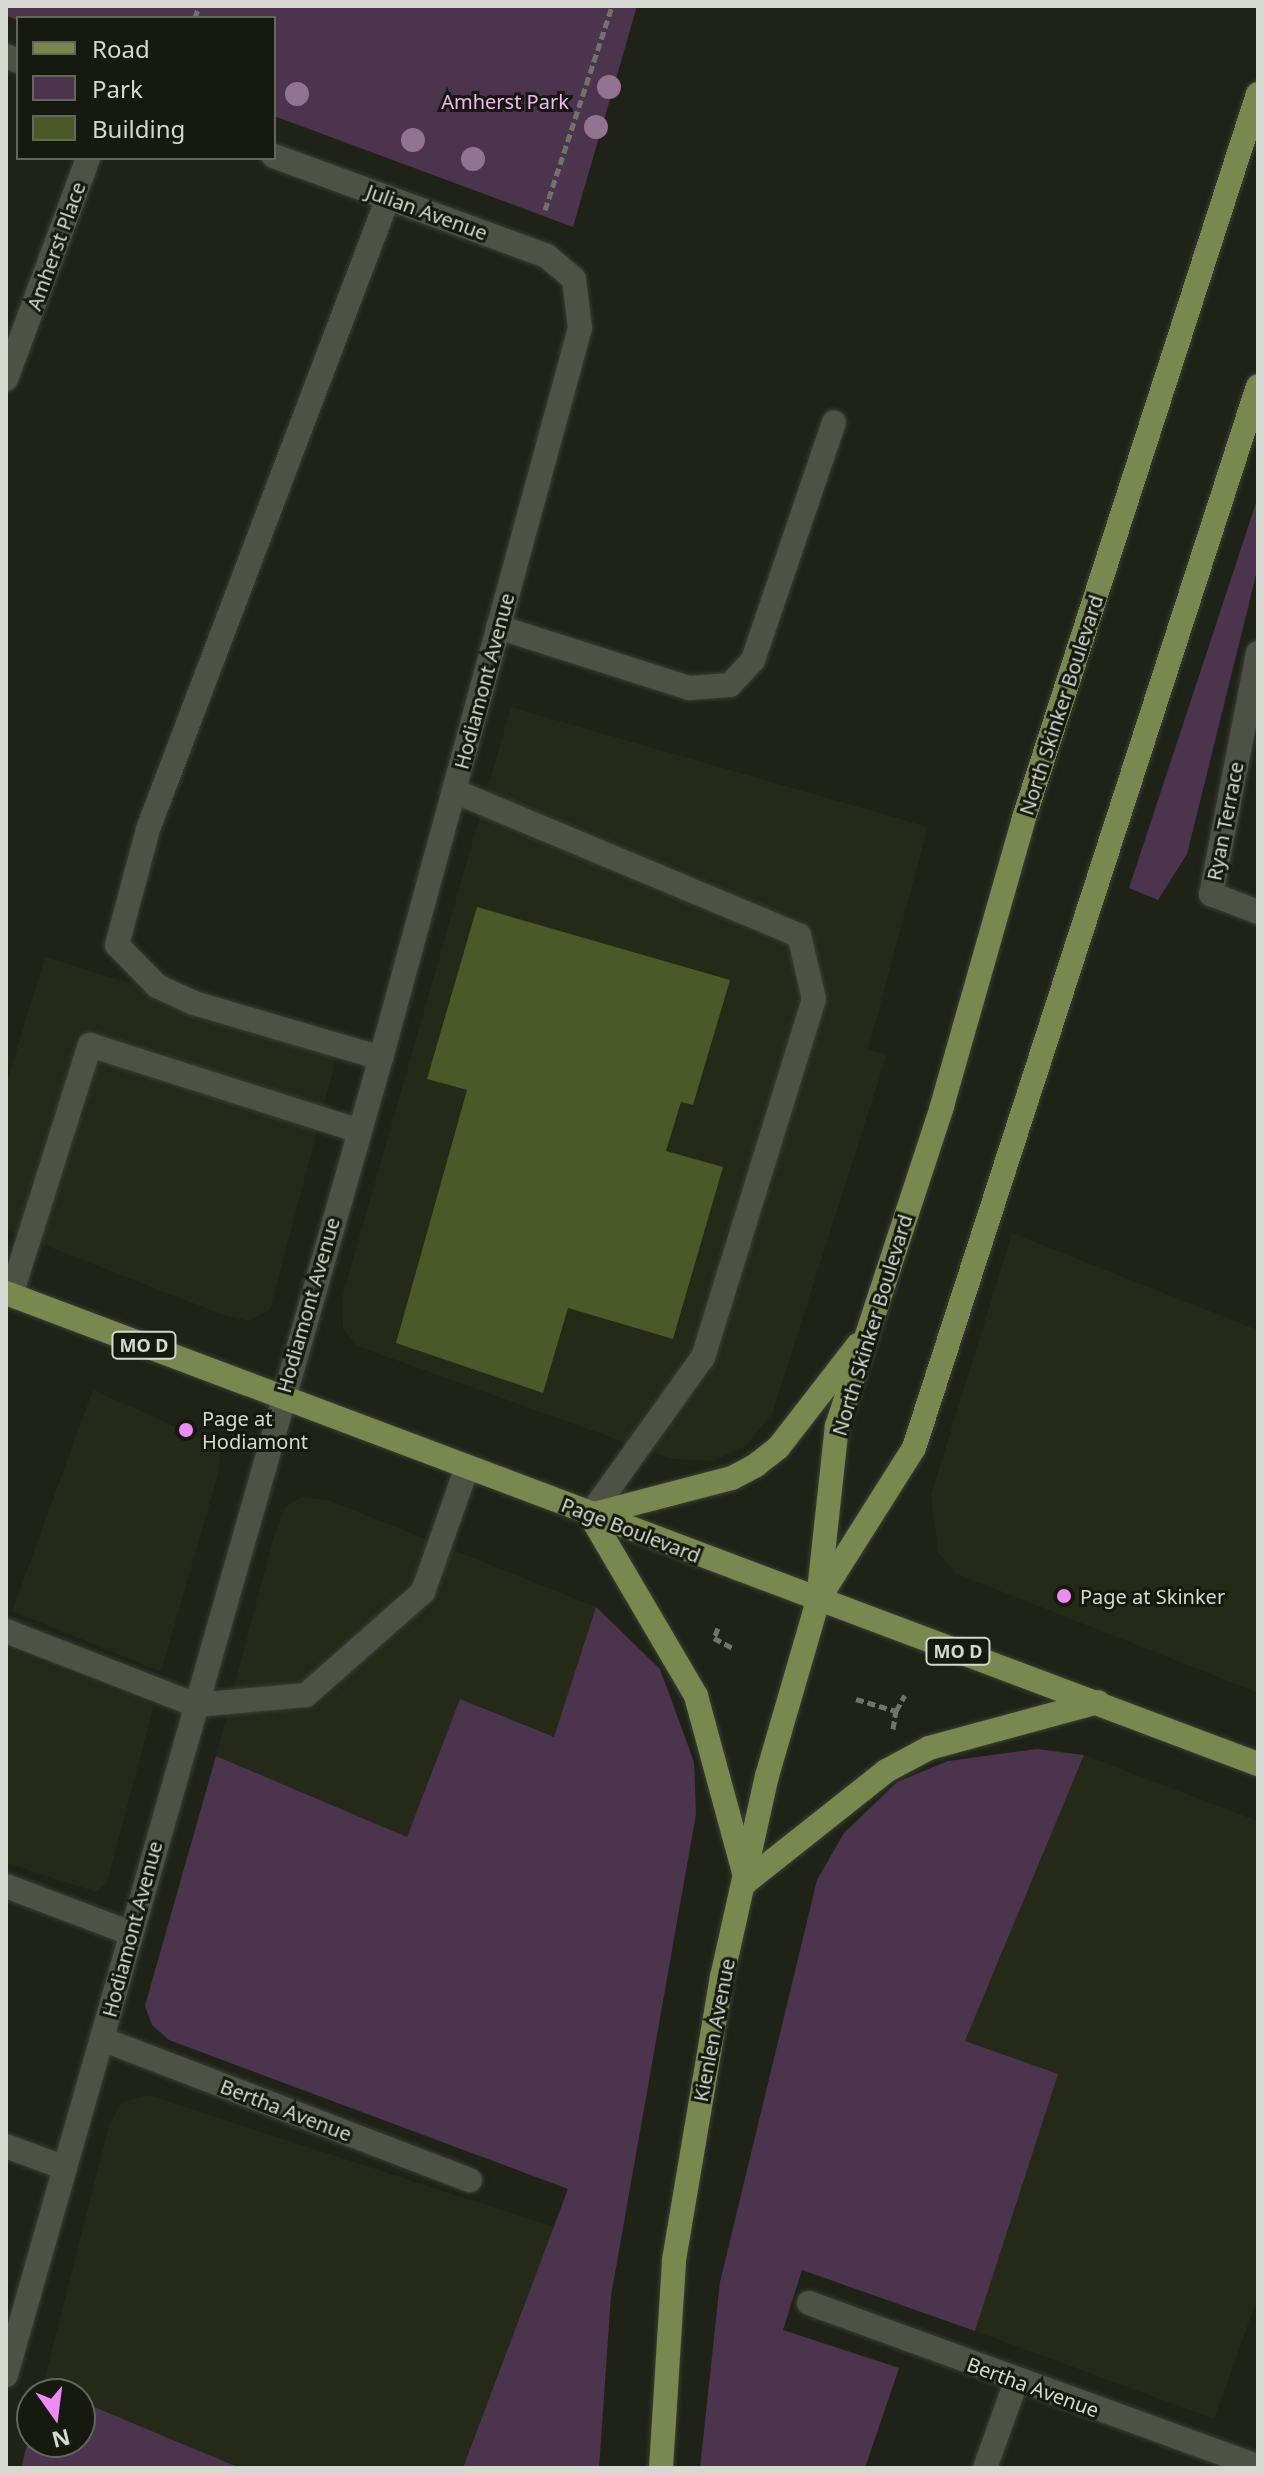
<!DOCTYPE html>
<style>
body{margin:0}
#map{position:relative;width:1264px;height:2474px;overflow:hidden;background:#1f2217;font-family:"Noto Sans",sans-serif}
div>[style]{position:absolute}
.built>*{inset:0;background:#242918}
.green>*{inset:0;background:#4d344e}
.building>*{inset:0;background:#4b5827}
.path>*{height:5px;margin-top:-2.5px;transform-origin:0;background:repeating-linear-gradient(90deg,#70736a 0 8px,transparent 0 12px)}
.roads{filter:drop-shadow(0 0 2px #3a3d34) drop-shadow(0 0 2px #3a3d34)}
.minor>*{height:24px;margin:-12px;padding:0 12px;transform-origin:12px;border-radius:12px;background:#4d5245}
.major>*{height:24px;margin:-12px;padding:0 12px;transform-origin:12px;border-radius:12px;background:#78884f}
.trees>*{width:24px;height:24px;margin:-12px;border-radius:50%;background:#927391}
.dots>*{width:22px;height:22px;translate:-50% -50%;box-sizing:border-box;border:4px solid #16190e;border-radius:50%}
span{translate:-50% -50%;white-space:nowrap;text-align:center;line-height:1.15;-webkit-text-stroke:6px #16190e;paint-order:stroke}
.shield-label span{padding:2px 6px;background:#16190e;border:2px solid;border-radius:6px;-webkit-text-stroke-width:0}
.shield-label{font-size:18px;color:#d6d9d1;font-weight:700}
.park-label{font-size:20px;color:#f1b6f4}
.street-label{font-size:20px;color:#d6d9d1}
.poi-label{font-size:20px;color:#d6d9d1}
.left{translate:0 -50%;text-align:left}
.frame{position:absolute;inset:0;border:8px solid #d6d9d1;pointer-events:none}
.legend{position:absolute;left:16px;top:16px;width:260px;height:144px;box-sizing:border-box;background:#16190e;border:2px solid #63665c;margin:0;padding:10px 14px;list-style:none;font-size:24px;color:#d6d9d1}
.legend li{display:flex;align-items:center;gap:16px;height:40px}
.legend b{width:40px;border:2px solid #63665c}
.north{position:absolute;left:16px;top:2378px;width:80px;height:80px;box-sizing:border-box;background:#16190e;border:2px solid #63665c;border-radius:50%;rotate:166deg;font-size:22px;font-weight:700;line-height:32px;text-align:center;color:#d6d9d1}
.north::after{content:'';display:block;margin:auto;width:28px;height:36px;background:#f08bf6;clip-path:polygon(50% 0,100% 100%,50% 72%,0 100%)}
</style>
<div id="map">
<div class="built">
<div style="clip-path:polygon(511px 707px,928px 827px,868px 1050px,887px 1054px,772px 1414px,746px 1446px,713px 1461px,671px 1459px,357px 1346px,343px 1328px,342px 1298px)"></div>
<div style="clip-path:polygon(45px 957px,339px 1048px,270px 1310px,249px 1321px,223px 1315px,6px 1230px,6px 1084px)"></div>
<div style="clip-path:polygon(1012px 1233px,1258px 1330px,1258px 1693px,955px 1573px,938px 1552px,931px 1495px)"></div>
<div style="clip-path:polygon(93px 1390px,220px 1446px,219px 1471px,161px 1672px,12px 1611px)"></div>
<div style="clip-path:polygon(301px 1497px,328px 1500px,596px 1607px,554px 1737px,460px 1700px,407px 1837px,216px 1756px,273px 1539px,285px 1507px)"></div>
<div style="clip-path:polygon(6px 1648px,154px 1705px,107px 1883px,96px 1892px,6px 1863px)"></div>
<div style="clip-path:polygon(1084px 1755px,1258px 1821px,1258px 2297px,1214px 2419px,975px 2331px,1057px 2074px,965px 2041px)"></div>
<div style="clip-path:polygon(148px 2095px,554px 2227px,463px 2468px,240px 2468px,80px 2401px,80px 2394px,43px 2385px,109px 2125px,122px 2102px)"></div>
</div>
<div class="green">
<div style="clip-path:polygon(6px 6px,637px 6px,573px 227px,274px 116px,274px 18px,18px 20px,6px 16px)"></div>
<div style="clip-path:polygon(1258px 497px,1258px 567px,1187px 854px,1158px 900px,1129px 888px)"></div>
<div style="clip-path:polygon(596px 1607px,660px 1669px,694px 1762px,696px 1814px,611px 2296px,599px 2468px,463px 2468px,568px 2189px,169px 2040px,152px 2025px,145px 2006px,216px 1756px,407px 1837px,460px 1699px,554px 1737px)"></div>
<div style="clip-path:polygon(1037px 1749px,1084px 1755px,965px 2041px,1058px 2074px,975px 2331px,802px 2270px,783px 2330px,899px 2368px,865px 2468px,700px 2468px,720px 2282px,817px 1880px,844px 1833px,897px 1782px,948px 1761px)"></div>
<div style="clip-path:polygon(80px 2401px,240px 2468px,21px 2468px,32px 2425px,32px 2442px,80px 2442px)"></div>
</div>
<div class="building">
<div style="clip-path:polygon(477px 907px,730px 980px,693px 1105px,681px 1102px,666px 1151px,723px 1167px,673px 1339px,568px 1308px,543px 1393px,396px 1343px,467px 1090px,427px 1079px)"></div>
</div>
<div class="path">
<div style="left:195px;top:18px;width:13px;rotate:-72deg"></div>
<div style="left:545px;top:210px;width:215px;rotate:-71.8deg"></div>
<div style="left:718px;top:1628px;width:11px;rotate:112deg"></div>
<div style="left:714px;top:1638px;width:21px;rotate:28deg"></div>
<div style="left:856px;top:1699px;width:42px;rotate:16.7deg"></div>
<div style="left:896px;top:1711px;width:18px;rotate:-61deg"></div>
<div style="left:893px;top:1729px;width:18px;rotate:-81deg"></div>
</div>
<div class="roads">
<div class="minor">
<div style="left:6px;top:56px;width:13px;rotate:23deg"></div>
<div style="left:6px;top:379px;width:236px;rotate:-69.6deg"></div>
<div style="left:498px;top:627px;width:201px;rotate:17.7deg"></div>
<div style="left:689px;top:688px;width:41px;rotate:-4.2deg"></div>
<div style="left:730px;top:685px;width:34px;rotate:-47deg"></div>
<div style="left:753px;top:660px;width:251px;rotate:-71.2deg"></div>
<div style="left:1258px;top:653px;width:246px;rotate:101deg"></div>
<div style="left:1211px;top:894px;width:50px;rotate:21deg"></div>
<div style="left:454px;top:791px;width:374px;rotate:22.7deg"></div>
<div style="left:799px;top:935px;width:66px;rotate:76.8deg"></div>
<div style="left:814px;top:999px;width:375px;rotate:107.2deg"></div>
<div style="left:703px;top:1357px;width:194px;rotate:125.6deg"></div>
<div style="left:381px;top:1058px;width:195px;rotate:-163.6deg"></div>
<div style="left:194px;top:1003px;width:41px;rotate:-155.3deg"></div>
<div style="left:157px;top:986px;width:57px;rotate:-134.3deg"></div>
<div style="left:117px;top:945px;width:120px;rotate:-75deg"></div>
<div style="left:148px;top:829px;width:675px;rotate:-69.18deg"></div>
<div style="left:11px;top:1295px;width:262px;rotate:-72.5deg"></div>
<div style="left:90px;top:1045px;width:283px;rotate:17.7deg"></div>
<div style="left:6px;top:1631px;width:204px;rotate:21.3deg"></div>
<div style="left:196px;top:1705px;width:110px;rotate:-5.2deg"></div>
<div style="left:306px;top:1695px;width:156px;rotate:-41.4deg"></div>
<div style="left:423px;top:1592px;width:133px;rotate:-70.6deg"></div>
<div style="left:6px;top:1886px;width:130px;rotate:20.7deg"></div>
<div style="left:102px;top:2039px;width:394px;rotate:21deg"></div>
<div style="left:6px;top:2146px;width:63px;rotate:20.4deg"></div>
<div style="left:809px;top:2303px;width:478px;rotate:20deg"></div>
<div style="left:6px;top:2375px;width:1369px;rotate:-74.11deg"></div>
<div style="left:381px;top:1058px;width:757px;rotate:-74.75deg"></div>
<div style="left:580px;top:328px;width:49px;rotate:-97deg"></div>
<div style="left:574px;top:279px;width:35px;rotate:-140deg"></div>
<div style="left:547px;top:256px;width:291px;rotate:-159.9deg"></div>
<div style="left:985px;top:2468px;width:91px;rotate:-70.2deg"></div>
</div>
<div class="major">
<div style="left:6px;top:1293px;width:1338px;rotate:20.62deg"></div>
<div style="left:590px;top:1515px;width:210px;rotate:59.6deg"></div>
<div style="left:696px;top:1696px;width:187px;rotate:74.8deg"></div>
<div style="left:590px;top:1515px;width:147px;rotate:-14.6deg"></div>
<div style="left:732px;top:1478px;width:27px;rotate:-28deg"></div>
<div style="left:756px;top:1465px;width:28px;rotate:-38deg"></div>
<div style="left:778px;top:1448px;width:130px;rotate:-52.2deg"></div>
<div style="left:821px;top:1595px;width:174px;rotate:-57.7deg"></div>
<div style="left:914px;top:1448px;width:1116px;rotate:-72.05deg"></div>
<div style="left:746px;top:1882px;width:179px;rotate:-38.4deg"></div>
<div style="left:886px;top:1771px;width:49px;rotate:-28.1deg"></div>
<div style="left:929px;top:1748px;width:175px;rotate:-15.2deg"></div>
<div style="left:661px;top:2468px;width:208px;rotate:-86.4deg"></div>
<div style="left:674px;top:2260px;width:287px;rotate:-80.4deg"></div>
<div style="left:722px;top:1977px;width:206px;rotate:-77.4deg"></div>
<div style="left:767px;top:1776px;width:183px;rotate:-73.8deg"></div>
<div style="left:818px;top:1600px;width:175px;rotate:-83.8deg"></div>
<div style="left:837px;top:1426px;width:337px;rotate:-71.8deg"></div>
<div style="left:942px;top:1106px;width:296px;rotate:-74.1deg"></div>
<div style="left:1023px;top:821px;width:764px;rotate:-72.09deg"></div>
</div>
</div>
<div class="trees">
<div style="left:609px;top:87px"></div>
<div style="left:297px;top:94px"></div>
<div style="left:596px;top:127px"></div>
<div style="left:413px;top:140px"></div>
<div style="left:473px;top:159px"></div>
</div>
<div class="dots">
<div style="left:186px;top:1430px;background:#f08bf6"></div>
<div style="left:1064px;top:1596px;background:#f08bf6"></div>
</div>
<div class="shield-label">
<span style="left:144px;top:1345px">MO D</span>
<span style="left:958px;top:1651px">MO D</span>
</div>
<div class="park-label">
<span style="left:505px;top:101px">Amherst Park</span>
</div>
<div class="street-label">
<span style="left:427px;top:212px;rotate:20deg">Julian Avenue</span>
<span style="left:56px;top:246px;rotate:-70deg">Amherst Place</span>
<span style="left:484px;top:681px;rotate:-75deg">Hodiamont Avenue</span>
<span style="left:1061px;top:705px;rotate:-72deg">North Skinker Boulevard</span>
<span style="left:1225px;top:821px;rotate:-79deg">Ryan Terrace</span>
<span style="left:308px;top:1305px;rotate:-74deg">Hodiamont Avenue</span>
<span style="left:872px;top:1325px;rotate:-73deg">North Skinker Boulevard</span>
<span style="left:631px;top:1530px;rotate:21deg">Page Boulevard</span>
<span style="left:132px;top:1929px;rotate:-75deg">Hodiamont Avenue</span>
<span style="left:714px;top:2030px;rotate:-79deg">Kienlen Avenue</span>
<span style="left:286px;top:2110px;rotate:21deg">Bertha Avenue</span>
<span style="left:1033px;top:2387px;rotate:20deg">Bertha Avenue</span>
</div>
<div class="poi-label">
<span class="left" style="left:202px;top:1430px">Page at<br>Hodiamont</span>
<span class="left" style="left:1080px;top:1596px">Page at Skinker</span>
</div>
<div class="frame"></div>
<ul class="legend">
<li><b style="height:10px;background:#78884f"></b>Road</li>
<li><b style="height:22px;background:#4d344e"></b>Park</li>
<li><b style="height:22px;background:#4b5827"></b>Building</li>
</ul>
<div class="north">N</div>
</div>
